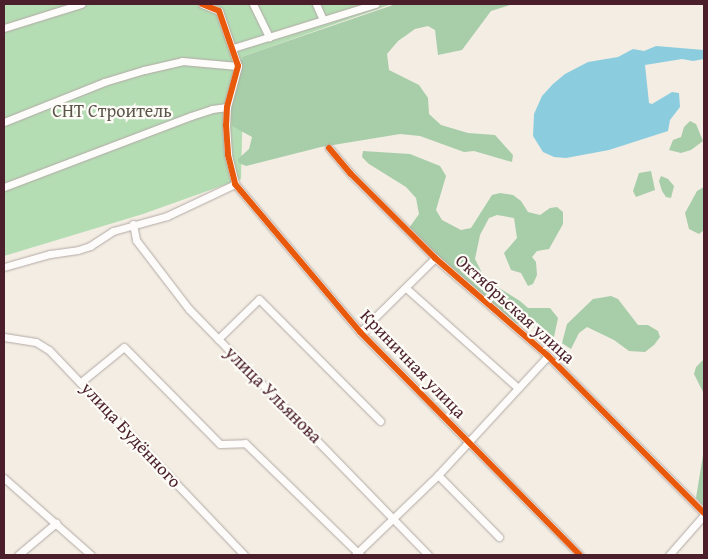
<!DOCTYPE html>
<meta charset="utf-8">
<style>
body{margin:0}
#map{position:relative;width:708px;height:559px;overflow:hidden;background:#f3ede3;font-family:"Gentium Book Plus",serif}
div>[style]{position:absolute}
.green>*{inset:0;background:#b5ddb4}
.forest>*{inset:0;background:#a8cda9}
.water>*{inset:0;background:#8bcddf}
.roads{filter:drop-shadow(0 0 1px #b2a9a5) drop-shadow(0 0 1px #b2a9a5)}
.street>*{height:7px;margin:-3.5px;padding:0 3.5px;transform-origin:3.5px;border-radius:3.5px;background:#fdfcfb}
.cycleway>*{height:6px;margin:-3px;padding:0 3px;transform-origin:3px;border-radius:3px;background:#e8590c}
span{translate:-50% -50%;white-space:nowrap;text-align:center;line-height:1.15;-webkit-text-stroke:4.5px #fdfcf7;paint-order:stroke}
.park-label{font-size:18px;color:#5b5449}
.street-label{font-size:18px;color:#4a1f2b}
.frame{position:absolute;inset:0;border:5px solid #4a1f2b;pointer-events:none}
</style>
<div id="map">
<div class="green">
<div style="clip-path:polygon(4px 4px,392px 4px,244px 56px,241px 179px,143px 214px,4px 256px)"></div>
</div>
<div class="forest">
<div style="clip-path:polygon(396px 4px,513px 4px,491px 11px,462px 50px,438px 55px,435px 30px,428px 26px,415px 29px,398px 41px,387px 54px,389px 70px,419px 85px,428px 98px,429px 114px,441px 125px,468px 133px,495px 135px,513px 155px,512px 162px,474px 151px,464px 152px,420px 136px,400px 134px,321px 147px,246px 166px,239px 163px,238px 159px,249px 149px,252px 137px,232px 126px,229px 92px,235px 69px,244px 56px)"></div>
<div style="clip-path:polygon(690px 121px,696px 124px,703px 141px,691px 150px,681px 153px,669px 150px,673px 140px,681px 137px,684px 127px)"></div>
<div style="clip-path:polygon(363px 151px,410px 154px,440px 166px,446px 176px,436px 210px,442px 220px,461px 230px,471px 228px,492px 195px,500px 193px,513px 195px,521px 201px,528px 212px,540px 215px,550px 208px,557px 207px,563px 212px,563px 224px,549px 249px,537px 251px,532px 257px,536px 262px,537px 275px,533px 284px,528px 286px,521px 273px,511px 270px,504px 253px,517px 238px,514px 218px,497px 215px,489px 218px,480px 235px,475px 259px,485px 279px,520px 301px,528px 308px,550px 308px,558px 318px,554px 337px,547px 339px,538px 334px,534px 326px,504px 321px,409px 228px,419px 214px,416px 198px,406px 187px,369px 164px,362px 157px)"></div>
<div style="clip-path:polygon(651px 171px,655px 190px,636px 197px,633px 191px,639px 173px)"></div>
<div style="clip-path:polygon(661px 176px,668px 179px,674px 186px,671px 198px,666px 197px,662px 191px,659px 181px)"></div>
<div style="clip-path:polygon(704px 187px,704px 230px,699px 234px,689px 229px,685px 213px,697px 191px)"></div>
<div style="clip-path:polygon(611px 296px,618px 299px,638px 325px,648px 325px,658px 331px,660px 337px,654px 345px,645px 352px,629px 351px,614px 340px,587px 327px,579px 333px,571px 349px,562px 343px,567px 324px,593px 299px)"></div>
<div style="clip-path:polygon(704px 359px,704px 394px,694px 374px,696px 367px)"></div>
<div style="clip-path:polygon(704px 449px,704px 507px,696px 498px)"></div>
</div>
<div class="water">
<div style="clip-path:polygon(656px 46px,704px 50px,704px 59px,693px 61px,682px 59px,645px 65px,649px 103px,652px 104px,672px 92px,679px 93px,680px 107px,670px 120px,668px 131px,609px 150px,566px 158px,554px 157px,543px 152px,533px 136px,534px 114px,542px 96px,553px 84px,565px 74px,588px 62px,618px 57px,633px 49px,644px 51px)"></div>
</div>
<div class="roads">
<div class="street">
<div style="left:202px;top:4px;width:18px;rotate:22deg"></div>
<div style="left:219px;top:11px;width:58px;rotate:70.9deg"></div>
<div style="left:238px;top:66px;width:42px;rotate:105deg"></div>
<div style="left:227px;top:107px;width:18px;rotate:93deg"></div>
<div style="left:226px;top:125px;width:30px;rotate:86deg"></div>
<div style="left:228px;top:155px;width:30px;rotate:76deg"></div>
<div style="left:235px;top:184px;width:194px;rotate:49.8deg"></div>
<div style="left:360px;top:332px;width:313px;rotate:45.4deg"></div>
<div style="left:253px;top:4px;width:37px;rotate:64deg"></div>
<div style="left:316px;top:4px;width:17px;rotate:66deg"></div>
<div style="left:4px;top:28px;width:81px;rotate:-17.3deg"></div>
<div style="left:233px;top:48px;width:149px;rotate:-17.2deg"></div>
<div style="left:4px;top:122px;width:108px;rotate:-21.8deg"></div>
<div style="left:104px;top:82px;width:42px;rotate:-16.7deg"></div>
<div style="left:144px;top:70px;width:39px;rotate:-13deg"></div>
<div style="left:182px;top:61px;width:56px;rotate:5.1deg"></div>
<div style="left:329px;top:148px;width:34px;rotate:50deg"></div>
<div style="left:351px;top:174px;width:119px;rotate:45deg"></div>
<div style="left:435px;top:258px;width:150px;rotate:40.9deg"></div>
<div style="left:548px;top:356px;width:221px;rotate:45.2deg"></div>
<div style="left:4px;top:187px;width:200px;rotate:-20.8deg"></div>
<div style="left:191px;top:116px;width:22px;rotate:-18deg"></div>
<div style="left:212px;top:109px;width:15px;rotate:-8deg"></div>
<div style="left:133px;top:224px;width:16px;rotate:79deg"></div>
<div style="left:136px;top:240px;width:87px;rotate:52.5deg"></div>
<div style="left:189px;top:309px;width:343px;rotate:45.8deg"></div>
<div style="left:4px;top:267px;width:48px;rotate:-15.8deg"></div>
<div style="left:50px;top:254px;width:28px;rotate:-8deg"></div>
<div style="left:78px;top:250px;width:13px;rotate:-18deg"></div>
<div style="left:90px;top:246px;width:27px;rotate:-33deg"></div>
<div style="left:113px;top:231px;width:56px;rotate:-15.5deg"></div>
<div style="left:167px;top:216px;width:75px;rotate:-25.2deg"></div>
<div style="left:406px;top:288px;width:150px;rotate:41.8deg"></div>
<div style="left:360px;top:332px;width:105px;rotate:-44.6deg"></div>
<div style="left:4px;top:337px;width:32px;rotate:9deg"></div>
<div style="left:36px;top:342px;width:15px;rotate:32deg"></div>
<div style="left:49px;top:350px;width:283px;rotate:46.4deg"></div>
<div style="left:218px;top:339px;width:57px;rotate:-44.3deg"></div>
<div style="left:259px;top:299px;width:172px;rotate:45.2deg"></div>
<div style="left:81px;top:382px;width:55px;rotate:-39.1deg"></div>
<div style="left:124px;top:347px;width:136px;rotate:45.3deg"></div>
<div style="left:220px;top:444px;width:25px;rotate:-2deg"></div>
<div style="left:245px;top:443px;width:161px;rotate:44.2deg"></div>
<div style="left:438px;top:475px;width:87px;rotate:45.5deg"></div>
<div style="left:4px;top:478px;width:116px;rotate:41.5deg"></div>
<div style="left:18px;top:555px;width:50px;rotate:-40.1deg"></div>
<div style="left:355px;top:555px;width:115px;rotate:-43.9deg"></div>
<div style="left:438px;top:475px;width:162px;rotate:-47.3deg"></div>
<div style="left:669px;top:555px;width:53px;rotate:-48.8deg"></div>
</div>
</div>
<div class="cycleway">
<div style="left:202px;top:4px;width:18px;rotate:22deg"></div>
<div style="left:219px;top:11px;width:58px;rotate:70.9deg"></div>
<div style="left:238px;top:66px;width:42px;rotate:105deg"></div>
<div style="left:227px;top:107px;width:18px;rotate:93deg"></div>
<div style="left:226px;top:125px;width:30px;rotate:86deg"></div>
<div style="left:228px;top:155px;width:30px;rotate:76deg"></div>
<div style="left:235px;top:184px;width:194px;rotate:49.8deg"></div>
<div style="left:360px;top:332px;width:313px;rotate:45.4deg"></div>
<div style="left:329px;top:148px;width:34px;rotate:50deg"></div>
<div style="left:351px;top:174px;width:119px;rotate:45deg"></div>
<div style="left:435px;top:258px;width:150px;rotate:40.9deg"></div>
<div style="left:548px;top:356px;width:221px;rotate:45.2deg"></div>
</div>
<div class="park-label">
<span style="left:112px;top:111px">СНТ Строитель</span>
</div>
<div class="street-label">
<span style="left:515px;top:309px;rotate:42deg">Октябрьская улица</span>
<span style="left:413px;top:364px;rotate:46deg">Криничная улица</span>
<span style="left:273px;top:395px;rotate:45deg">улица Ульянова</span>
<span style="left:131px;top:435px;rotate:47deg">улица Будённого</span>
</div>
<div class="frame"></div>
</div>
